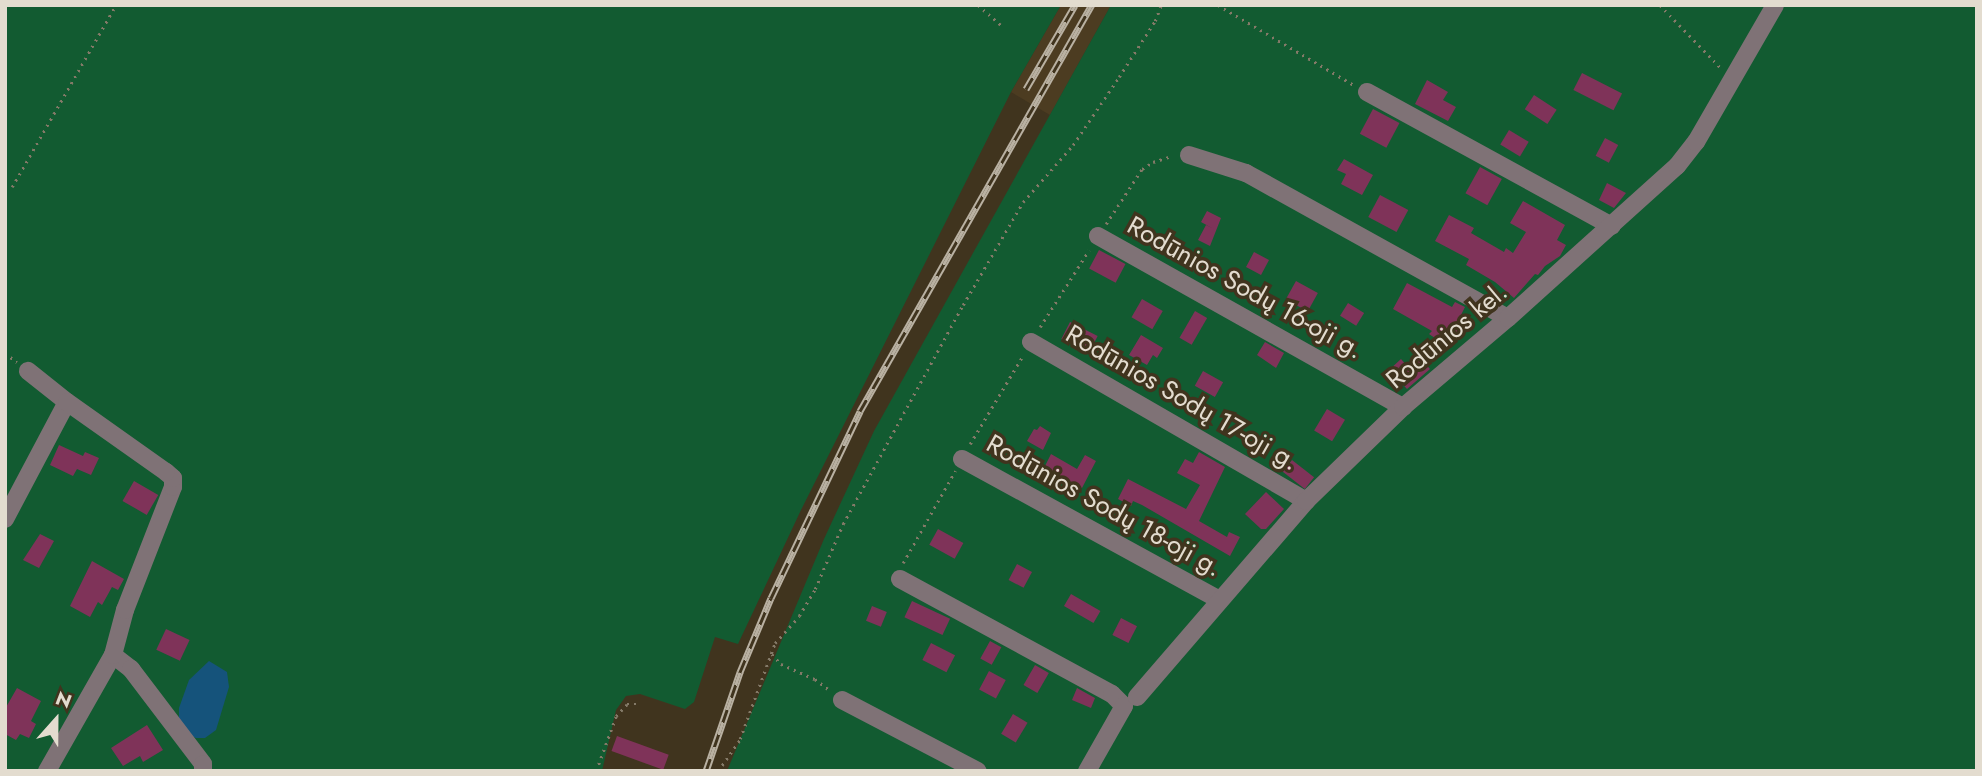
<!DOCTYPE html>
<meta charset="utf-8">
<style>
body{margin:0}
#map{position:relative;width:1982px;height:776px;overflow:hidden;background:#40341e;font-family:Jost,sans-serif}
div>[style]{position:absolute}
.built>*{inset:0;background:#4c3c21}
.green>*{inset:0;background:#125b31}
.water>*{inset:0;background:#15537b}
.building>*{inset:0;background:#7f3359;transform-origin:0 0}
.path>*{height:2.5px;margin-top:-1.25px;transform-origin:0;background:repeating-linear-gradient(90deg,#847a68 0 2px,transparent 0 7px)}
.minor>*{height:18px;margin:-9px;padding:0 9px;transform-origin:9px;border-radius:9px;background:#7f7276}
.rail>*{height:7px;margin-top:-3.5px;transform-origin:0;background:repeating-linear-gradient(90deg,#40341e 0 13px,#b9b1a2 0 26px);box-sizing:border-box;border-block:2px solid #b9b1a2}
span{translate:-50% -50%;white-space:nowrap;text-align:center;line-height:1.15;-webkit-text-stroke:7px #40341e;paint-order:stroke}
.street-label{font-size:26px;color:#e3dccf}
.frame{position:absolute;inset:0;border:7px solid #e3dccf;pointer-events:none}
.north{position:absolute;left:21px;top:685px;width:70px;height:70px;-webkit-text-stroke:5px #40341e;paint-order:stroke;rotate:21deg;font-size:19px;font-weight:700;line-height:28px;text-align:center;color:#e3dccf}
.north::after{content:'';display:block;margin:auto;width:24px;height:32px;background:#e3dccf;clip-path:polygon(50% 0,100% 100%,50% 72%,0 100%)}
</style>
<div id="map">
<div class="built">
<div style="clip-path:polygon(1061px 5px,1111px 5px,1050px 115px,1011px 92px)"></div>
</div>
<div class="green">
<div style="clip-path:polygon(5px 5px,1061px 5px,1011px 92px,801px 510px,738px 644px,715px 637px,694px 702px,685px 709px,640px 694px,626px 696px,616px 710px,602px 771px,5px 771px)"></div>
<div style="clip-path:polygon(1111px 5px,1977px 5px,1977px 771px,727px 771px,824px 539px,874px 431px)"></div>
</div>
<div class="water">
<div style="clip-path:polygon(209px 661px,227px 672px,229px 687px,216px 730px,205px 738px,196px 738px,187px 734px,179px 719px,179px 708px,189px 680px)"></div>
</div>
<div class="building">
<div style="left:1582px;top:73px;width:45px;height:19px;rotate:27deg"></div>
<div style="clip-path:polygon(1427px 80px,1448px 92px,1443px 100px,1456px 107px,1448px 121px,1415px 104px)"></div>
<div style="left:1534px;top:95px;width:27px;height:17px;rotate:33deg"></div>
<div style="left:1373px;top:109px;width:30px;height:28px;rotate:28deg"></div>
<div style="left:1509px;top:130px;width:23px;height:17px;rotate:31deg"></div>
<div style="left:1605px;top:138px;width:15px;height:20px;rotate:28deg"></div>
<div style="clip-path:polygon(1344px 159px,1373px 175px,1362px 195px,1341px 184px,1346px 174px,1337px 170px)"></div>
<div style="left:1480px;top:167px;width:25px;height:30px;rotate:29deg"></div>
<div style="clip-path:polygon(1607px 183px,1626px 193px,1614px 208px,1599px 200px)"></div>
<div style="left:1380px;top:195px;width:32px;height:25px;rotate:28deg"></div>
<div style="clip-path:polygon(1523px 201px,1565px 225px,1557px 240px,1566px 245px,1560px 256px,1545px 266px,1538px 275px,1535px 274px,1514px 298px,1495px 282px,1466px 265px,1469px 259px,1435px 241px,1449px 215px,1474px 228px,1471px 233px,1504px 252px,1506px 248px,1513px 253px,1526px 232px,1510px 223px)"></div>
<div style="clip-path:polygon(1207px 211px,1221px 218px,1210px 246px,1198px 240px,1206px 225px,1212px 228px,1201px 222px)"></div>
<div style="left:1099px;top:250px;width:30px;height:21px;rotate:28deg"></div>
<div style="left:1254px;top:252px;width:17px;height:17px;rotate:28deg"></div>
<div style="left:1296px;top:281px;width:25px;height:21px;rotate:29deg"></div>
<div style="clip-path:polygon(1407px 283px,1452px 307px,1455px 302px,1465px 307px,1459px 319px,1465px 323px,1448px 347px,1429px 334px,1432px 331px,1393px 309px)"></div>
<div style="left:1142px;top:299px;width:24px;height:21px;rotate:30deg"></div>
<div style="left:1348px;top:303px;width:19px;height:15px;rotate:32deg"></div>
<div style="left:1195px;top:311px;width:14px;height:31px;rotate:30deg"></div>
<div style="left:1070px;top:322px;width:31px;height:19px;rotate:27deg"></div>
<div style="clip-path:polygon(1141px 335px,1163px 348px,1157px 358px,1153px 355px,1147px 365px,1129px 355px)"></div>
<div style="clip-path:polygon(1265px 342px,1284px 353px,1276px 368px,1257px 355px)"></div>
<div style="clip-path:polygon(1418px 356px,1430px 369px,1407px 389px,1389px 370px,1401px 359px,1407px 366px)"></div>
<div style="left:1203px;top:371px;width:23px;height:17px;rotate:29deg"></div>
<div style="left:1327px;top:409px;width:21px;height:25px;rotate:31deg"></div>
<div style="clip-path:polygon(1040px 426px,1051px 433px,1043px 450px,1027px 441px,1034px 429px,1037px 430px)"></div>
<div style="clip-path:polygon(59px 445px,83px 456px,85px 452px,99px 458px,91px 475px,77px 469px,73px 476px,50px 465px)"></div>
<div style="clip-path:polygon(1199px 452px,1225px 467px,1199px 521px,1227px 537px,1229px 532px,1240px 537px,1230px 556px,1142px 505px,1133px 501px,1131px 506px,1118px 499px,1128px 479px,1186px 509px,1200px 485px,1177px 473px,1185px 459px,1193px 463px)"></div>
<div style="clip-path:polygon(1051px 454px,1077px 469px,1085px 455px,1096px 461px,1082px 488px,1044px 468px)"></div>
<div style="left:1292px;top:460px;width:28px;height:15px;rotate:38deg"></div>
<div style="left:134px;top:481px;width:28px;height:23px;rotate:30deg"></div>
<div style="clip-path:polygon(1266px 492px,1284px 509px,1266px 529px,1261px 529px,1245px 514px)"></div>
<div style="left:938px;top:529px;width:29px;height:18px;rotate:29deg"></div>
<div style="clip-path:polygon(40px 534px,54px 541px,39px 568px,23px 560px)"></div>
<div style="clip-path:polygon(92px 561px,124px 579px,118px 590px,112px 587px,102px 605px,98px 602px,90px 617px,70px 606px)"></div>
<div style="left:1017px;top:564px;width:17px;height:18px;rotate:28deg"></div>
<div style="left:1071px;top:594px;width:34px;height:14px;rotate:30deg"></div>
<div style="left:912px;top:601px;width:42px;height:18px;rotate:25deg"></div>
<div style="left:872px;top:606px;width:16px;height:16px;rotate:22deg"></div>
<div style="left:1121px;top:618px;width:18px;height:19px;rotate:27deg"></div>
<div style="left:166px;top:629px;width:26px;height:23px;rotate:25deg"></div>
<div style="left:990px;top:641px;width:13px;height:20px;rotate:29deg"></div>
<div style="left:931px;top:643px;width:27px;height:19px;rotate:27deg"></div>
<div style="left:1035px;top:665px;width:16px;height:23px;rotate:30deg"></div>
<div style="left:989px;top:671px;width:19px;height:21px;rotate:28deg"></div>
<div style="clip-path:polygon(17px 688px,41px 701px,31px 721px,36px 724px,29px 738px,20px 734px,16px 740px,5px 734px,5px 709px)"></div>
<div style="clip-path:polygon(1077px 688px,1095px 698px,1091px 708px,1072px 700px)"></div>
<div style="left:1013px;top:714px;width:17px;height:23px;rotate:31deg"></div>
<div style="clip-path:polygon(147px 725px,163px 750px,143px 762px,140px 756px,123px 766px,111px 748px)"></div>
<div style="left:617px;top:736px;width:55px;height:16px;rotate:20deg"></div>
</div>
<div class="path">
<div style="left:978px;top:5px;width:32px;rotate:41deg"></div>
<div style="left:1218px;top:5px;width:158px;rotate:30.5deg"></div>
<div style="left:1660px;top:5px;width:86px;rotate:45.9deg"></div>
<div style="left:5px;top:187px;width:7px"></div>
<div style="left:12px;top:187px;width:210px;rotate:-60.3deg"></div>
<div style="left:1106px;top:224px;width:66px;rotate:-56.8deg"></div>
<div style="left:1142px;top:169px;width:13px;rotate:-32deg"></div>
<div style="left:1153px;top:162px;width:20px;rotate:-18deg"></div>
<div style="left:1040px;top:327px;width:91px;rotate:-57.5deg"></div>
<div style="left:5px;top:353px;width:15px;rotate:37deg"></div>
<div style="left:970px;top:444px;width:101px;rotate:-59.1deg"></div>
<div style="left:903px;top:563px;width:106px;rotate:-60.5deg"></div>
<div style="left:772px;top:654px;width:13px;rotate:48deg"></div>
<div style="left:781px;top:664px;width:37px;rotate:24deg"></div>
<div style="left:815px;top:679px;width:20px;rotate:37deg"></div>
<div style="left:596px;top:771px;width:59px;rotate:-70deg"></div>
<div style="left:616px;top:716px;width:16px;rotate:-47deg"></div>
<div style="left:627px;top:704px;width:11px"></div>
<div style="left:718px;top:771px;width:39px;rotate:-55deg"></div>
<div style="left:740px;top:739px;width:102px;rotate:-70deg"></div>
<div style="left:775px;top:643px;width:36px;rotate:-48deg"></div>
<div style="left:799px;top:616px;width:31px;rotate:-59deg"></div>
<div style="left:815px;top:589px;width:71px;rotate:-66.7deg"></div>
<div style="left:843px;top:524px;width:250px;rotate:-61.3deg"></div>
<div style="left:963px;top:305px;width:119px;rotate:-59.8deg"></div>
<div style="left:1023px;top:202px;width:76px;rotate:-48.7deg"></div>
<div style="left:1073px;top:145px;width:82px;rotate:-55.9deg"></div>
<div style="left:1119px;top:77px;width:67px;rotate:-57.3deg"></div>
<div style="left:1155px;top:21px;width:17px;rotate:-69deg"></div>
</div>
<div class="minor">
<div style="left:1367px;top:92px;width:279px;rotate:28.7deg"></div>
<div style="left:1189px;top:155px;width:60px;rotate:17.5deg"></div>
<div style="left:1246px;top:173px;width:299px;rotate:29deg"></div>
<div style="left:1098px;top:236px;width:350px;rotate:29.3deg"></div>
<div style="left:1031px;top:342px;width:318px;rotate:30deg"></div>
<div style="left:962px;top:459px;width:294px;rotate:28.7deg"></div>
<div style="left:5px;top:519px;width:132px;rotate:-62.1deg"></div>
<div style="left:67px;top:402px;width:50px;rotate:-141.5deg"></div>
<div style="left:900px;top:579px;width:241px;rotate:28.5deg"></div>
<div style="left:1112px;top:694px;width:17px;rotate:45deg"></div>
<div style="left:1124px;top:706px;width:75px;rotate:119.6deg"></div>
<div style="left:113px;top:655px;width:23px;rotate:38deg"></div>
<div style="left:131px;top:669px;width:119px;rotate:52.8deg"></div>
<div style="left:203px;top:764px;width:7px;rotate:90deg"></div>
<div style="left:1137px;top:697px;width:259px;rotate:-49.2deg"></div>
<div style="left:1306px;top:501px;width:135px;rotate:-44.1deg"></div>
<div style="left:1403px;top:407px;width:138px;rotate:-40.3deg"></div>
<div style="left:1508px;top:318px;width:227px;rotate:-42deg"></div>
<div style="left:1677px;top:166px;width:31px;rotate:-52deg"></div>
<div style="left:1696px;top:142px;width:158px;rotate:-60deg"></div>
<div style="left:842px;top:700px;width:153px;rotate:27.6deg"></div>
<div style="left:47px;top:771px;width:133px;rotate:-60.4deg"></div>
<div style="left:113px;top:655px;width:47px;rotate:-75.1deg"></div>
<div style="left:125px;top:610px;width:132px;rotate:-68.7deg"></div>
<div style="left:173px;top:487px;width:9px;rotate:-90deg"></div>
<div style="left:173px;top:478px;width:9px;rotate:-139deg"></div>
<div style="left:166px;top:472px;width:121px;rotate:-144.7deg"></div>
</div>
<div class="rail">
<div style="left:1026px;top:89px;width:97px;rotate:-59.7deg"></div>
<div style="left:706px;top:771px;width:105px;rotate:-71deg"></div>
<div style="left:740px;top:672px;width:80px;rotate:-67.3deg"></div>
<div style="left:771px;top:598px;width:207px;rotate:-64.5deg"></div>
<div style="left:860px;top:411px;width:468px;rotate:-60.3deg"></div>
</div>
<div class="street-label">
<span style="left:1245px;top:288px;rotate:29deg">Rodūnios Sodų 16-oji g.</span>
<span style="left:1447px;top:336px;rotate:-40deg">Rodūnios kel.</span>
<span style="left:1182px;top:398px;rotate:30deg">Rodūnios Sodų 17-oji g.</span>
<span style="left:1104px;top:506px;rotate:29deg">Rodūnios Sodų 18-oji g.</span>
</div>
<div class="frame"></div>
<div class="north">N</div>
</div>
